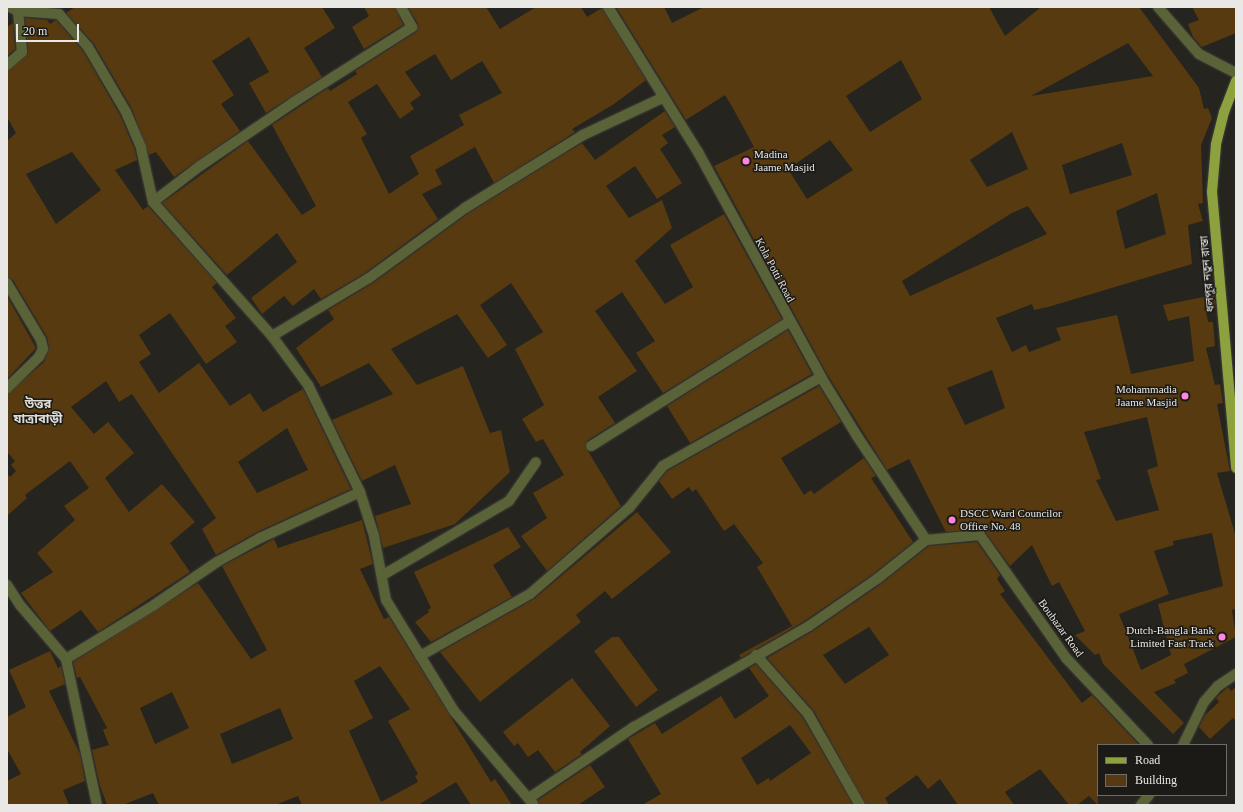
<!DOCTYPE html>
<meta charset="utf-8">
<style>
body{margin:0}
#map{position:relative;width:1243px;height:812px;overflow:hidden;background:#25241f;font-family:"Times New Roman","Noto Sans Bengali",serif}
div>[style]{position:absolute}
.building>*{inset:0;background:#573a0f}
.roads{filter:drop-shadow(0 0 1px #403f3b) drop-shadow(0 0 1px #403f3b)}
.minor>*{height:10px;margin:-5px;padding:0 5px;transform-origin:5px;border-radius:5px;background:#596337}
.major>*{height:10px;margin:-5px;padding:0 5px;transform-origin:5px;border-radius:5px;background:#8da13f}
.dots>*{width:11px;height:11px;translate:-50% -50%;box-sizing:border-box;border:2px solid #1b1a16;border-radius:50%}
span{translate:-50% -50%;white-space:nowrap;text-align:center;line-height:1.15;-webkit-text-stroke:3px #1b1a16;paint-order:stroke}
.poi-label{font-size:11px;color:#e9e8e5}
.left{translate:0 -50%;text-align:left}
.right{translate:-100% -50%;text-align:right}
.street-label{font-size:11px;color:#e9e8e5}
.quarter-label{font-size:13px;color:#dcdbd5;font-weight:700}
.frame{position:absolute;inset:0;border:8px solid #e9e8e5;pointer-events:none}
.legend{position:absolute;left:1097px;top:744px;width:130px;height:52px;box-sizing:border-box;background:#1b1a16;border:1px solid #6d6c69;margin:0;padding:5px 7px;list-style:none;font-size:12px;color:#e9e8e5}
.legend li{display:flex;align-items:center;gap:8px;height:20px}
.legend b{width:20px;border:1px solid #6d6c69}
.scale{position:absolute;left:16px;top:24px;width:63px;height:18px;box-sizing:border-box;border:2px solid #e9e8e5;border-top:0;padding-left:5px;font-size:12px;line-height:14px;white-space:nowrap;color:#e9e8e5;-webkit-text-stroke:3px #1b1a16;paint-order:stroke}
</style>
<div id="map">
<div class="building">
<div style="clip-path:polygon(75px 7px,322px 7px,335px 28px,304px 48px,322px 77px,266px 113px,249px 83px,269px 72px,249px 37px,212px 61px,234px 95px,221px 104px,240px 131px,174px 177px,156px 152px,149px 155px,132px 109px,94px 44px,66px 13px)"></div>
<div style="clip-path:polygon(364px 7px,395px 7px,403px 25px,364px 49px,352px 27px,369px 16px)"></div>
<div style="clip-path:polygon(evenodd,408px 7px,486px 7px,500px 29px,536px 7px,581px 7px,587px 17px,602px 8px,646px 80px,614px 104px,572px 129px,575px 132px,494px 183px,475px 147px,435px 170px,442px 184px,422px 194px,438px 219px,365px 273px,321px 299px,314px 289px,293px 306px,284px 296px,262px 314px,251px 298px,297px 262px,277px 233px,227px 275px,162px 203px,248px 141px,302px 215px,316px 206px,272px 125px,328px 88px,330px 91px,357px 74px,355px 71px,416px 32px,418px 24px,408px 7px,435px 54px,451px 80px,482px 61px,502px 93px,459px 115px,464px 125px,410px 156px,419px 174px,389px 194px,361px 138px,367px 134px,348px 102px,377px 84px,400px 119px,414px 109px,410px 103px,421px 95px,405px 72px,435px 54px)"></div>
<div style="clip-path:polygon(evenodd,616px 7px,664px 7px,672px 23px,704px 7px,989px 7px,1005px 36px,1041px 7px,1139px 7px,1199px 88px,1204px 109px,1208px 108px,1212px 118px,1201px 145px,1203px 203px,1198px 204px,1203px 221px,1188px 225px,1192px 264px,1048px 307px,1034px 310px,1032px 304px,996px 318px,1012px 352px,1026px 345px,1029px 352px,1061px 340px,1056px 328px,1117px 315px,1131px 374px,1194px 361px,1189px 316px,1168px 321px,1163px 305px,1214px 295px,1216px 308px,1206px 311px,1208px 322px,1213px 322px,1215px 346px,1206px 348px,1215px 385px,1220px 384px,1223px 403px,1217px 404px,1230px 471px,1217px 473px,1236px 537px,1236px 609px,1232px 610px,1236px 637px,1184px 664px,1188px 673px,1174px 680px,1176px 683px,1154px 692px,1184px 723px,1173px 734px,1103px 664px,1099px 653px,1095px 655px,1075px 635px,1085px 631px,1059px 582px,1052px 586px,1032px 545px,1010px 566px,983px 529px,946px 532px,909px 459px,887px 470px,827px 374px,714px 166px,754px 147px,734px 110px,725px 95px,686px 120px,616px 7px,1128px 43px,1153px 76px,1031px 96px,1128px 43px,616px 7px,901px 60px,922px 99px,870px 132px,846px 96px,901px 60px,616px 7px,1012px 132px,1028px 169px,987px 187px,970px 160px,1012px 132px,616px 7px,830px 140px,853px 170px,807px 199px,788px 169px,830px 140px,616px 7px,1122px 143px,1132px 175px,1070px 194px,1062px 165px,1122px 143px,616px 7px,1157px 193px,1166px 234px,1125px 249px,1116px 211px,1157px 193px,616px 7px,1028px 206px,1047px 234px,910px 296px,902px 281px,1012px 213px,1028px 206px,616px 7px,992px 370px,1005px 408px,965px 425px,947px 388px,992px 370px,616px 7px,1147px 417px,1158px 466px,1147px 470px,1159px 510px,1116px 521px,1096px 480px,1101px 479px,1084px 432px,1147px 417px,616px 7px,1212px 533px,1223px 586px,1158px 604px,1171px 655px,1141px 670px,1119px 614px,1169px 594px,1154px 551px,1174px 545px,1173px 541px,1212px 533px)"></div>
<div style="clip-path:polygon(1192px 7px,1236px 7px,1236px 33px,1202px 47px,1193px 37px,1188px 24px,1199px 20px)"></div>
<div style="clip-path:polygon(evenodd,25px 18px,47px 20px,50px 24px,56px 20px,83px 51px,120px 115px,135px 150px,137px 160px,115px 170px,143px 210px,148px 206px,217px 283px,212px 287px,236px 318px,225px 326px,237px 342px,206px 364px,170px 313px,139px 335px,151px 354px,139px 362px,159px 393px,199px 363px,230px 406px,250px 393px,263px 412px,303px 389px,351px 489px,257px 532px,216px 555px,202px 529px,216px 518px,132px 394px,119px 402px,106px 381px,71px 407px,94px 434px,108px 422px,134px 453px,105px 478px,129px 512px,162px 484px,195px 522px,170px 543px,190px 572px,98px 632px,81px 610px,50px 631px,21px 593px,53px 572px,37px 553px,75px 520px,64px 506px,89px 488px,70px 461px,25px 495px,27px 498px,7px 516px,7px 474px,10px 477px,16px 471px,11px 465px,15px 461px,7px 452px,7px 394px,44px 362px,49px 348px,47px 337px,13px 280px,7px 277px,7px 141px,16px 133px,7px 117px,7px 71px,28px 54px,25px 18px,72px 152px,101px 190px,56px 224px,26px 174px,72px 152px,25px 18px,287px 428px,308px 470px,257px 493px,238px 462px,287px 428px)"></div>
<div style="clip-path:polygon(13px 23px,15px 49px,7px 56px,7px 27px)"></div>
<div style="clip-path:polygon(665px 111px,675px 127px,662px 135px,668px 143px,660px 149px,682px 183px,657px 199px,635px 166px,606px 186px,629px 218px,662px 200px,672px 228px,635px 261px,665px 304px,693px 287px,670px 245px,724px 214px,782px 319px,663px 393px,636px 353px,655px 341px,622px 292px,595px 311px,637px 371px,598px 397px,615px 423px,588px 440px,585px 446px,621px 506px,547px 571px,521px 536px,547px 518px,533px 493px,564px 475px,543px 439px,536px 442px,522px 419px,544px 405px,515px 349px,543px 332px,511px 283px,480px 305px,507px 345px,488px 358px,457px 314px,391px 349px,417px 385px,463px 366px,490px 433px,501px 430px,510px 472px,455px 524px,383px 548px,375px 516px,411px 504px,395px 465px,362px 481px,332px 420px,393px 394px,369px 363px,321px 387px,296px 348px,334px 319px,328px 310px,373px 283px,469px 213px,582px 143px,595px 160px)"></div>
<div style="clip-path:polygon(7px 296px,36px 348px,7px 379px)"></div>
<div style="clip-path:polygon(788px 330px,812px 374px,690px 443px,667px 406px)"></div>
<div style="clip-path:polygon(819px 386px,841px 422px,781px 458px,804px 495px,811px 490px,814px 494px,864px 458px,876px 476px,871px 478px,913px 542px,873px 574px,806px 620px,741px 658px,739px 655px,792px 626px,757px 567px,763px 563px,734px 524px,724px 531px,696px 489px,692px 492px,689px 487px,672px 499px,659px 481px,667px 471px)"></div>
<div style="clip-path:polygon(637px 512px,671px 552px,612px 599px,605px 591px,576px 615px,581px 622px,480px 702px,440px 652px,534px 599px)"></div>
<div style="clip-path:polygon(evenodd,362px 520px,373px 564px,360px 569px,384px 619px,389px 617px,491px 782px,495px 779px,512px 805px,471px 805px,456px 782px,418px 805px,302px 805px,298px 796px,275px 805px,159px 805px,153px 793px,123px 805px,107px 805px,100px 786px,92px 750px,109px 745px,103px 730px,107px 728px,80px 677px,77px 678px,73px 662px,198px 583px,251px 659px,267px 650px,222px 566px,274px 539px,278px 548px,362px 520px,380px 666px,410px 709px,388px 721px,418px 774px,415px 776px,418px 782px,381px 802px,349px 731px,373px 718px,354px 681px,380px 666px,362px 520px,172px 692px,189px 728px,155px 744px,140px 708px,172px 692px,362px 520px,280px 708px,293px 739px,232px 764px,220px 734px,280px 708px)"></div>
<div style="clip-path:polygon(508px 527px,521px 547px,493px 565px,512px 597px,431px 642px,415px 622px,429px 612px,428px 610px,431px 608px,414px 572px)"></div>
<div style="clip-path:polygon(evenodd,977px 542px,1000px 575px,997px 579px,1005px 591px,1000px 594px,1082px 703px,1092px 695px,1139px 745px,1098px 745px,1098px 805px,1089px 796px,1077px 805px,1069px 805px,1040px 769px,1005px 792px,1014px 805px,958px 805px,940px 779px,928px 789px,917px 775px,885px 798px,889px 805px,866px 805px,814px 711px,767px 658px,813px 631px,881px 584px,929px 546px,977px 542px,869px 627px,889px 655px,845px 684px,823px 655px,869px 627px)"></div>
<div style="clip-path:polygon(612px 637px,619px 637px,658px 690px,636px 707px,594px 651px)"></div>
<div style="clip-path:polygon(50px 651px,58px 668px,61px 666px,65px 684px,49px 691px,80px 754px,85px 781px,63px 790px,69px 805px,7px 805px,7px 781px,21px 774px,7px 749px,7px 717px,26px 707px,9px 670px)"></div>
<div style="clip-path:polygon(evenodd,756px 664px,803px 718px,853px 805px,642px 805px,661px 794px,628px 739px,655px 723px,662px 734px,721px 696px,735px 719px,769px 696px,749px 668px,756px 664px,790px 725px,811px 753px,770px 781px,769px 778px,757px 785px,741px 758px,790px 725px)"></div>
<div style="clip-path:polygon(572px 678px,610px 726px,580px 752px,582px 754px,555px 772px,538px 750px,528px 757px,518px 743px,514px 746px,503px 732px)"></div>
<div style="clip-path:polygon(1228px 687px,1231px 691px,1236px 687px,1236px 721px,1233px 718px,1210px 739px,1199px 727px,1205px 715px,1219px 702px,1216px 698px)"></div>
<div style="clip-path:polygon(590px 765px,605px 787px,578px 805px,540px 805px,538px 800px)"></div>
</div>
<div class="roads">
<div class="minor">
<div style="left:10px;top:7px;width:9px;rotate:27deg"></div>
<div style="left:18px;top:11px;width:41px;rotate:4.2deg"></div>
<div style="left:59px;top:14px;width:44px;rotate:48.7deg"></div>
<div style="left:88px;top:47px;width:75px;rotate:59.7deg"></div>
<div style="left:126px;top:112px;width:39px;rotate:67deg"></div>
<div style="left:141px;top:148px;width:55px;rotate:77.5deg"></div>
<div style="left:153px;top:202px;width:179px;rotate:48.4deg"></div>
<div style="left:272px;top:336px;width:61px;rotate:53.7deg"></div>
<div style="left:308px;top:385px;width:119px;rotate:64.1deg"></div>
<div style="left:360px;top:492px;width:46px;rotate:72.3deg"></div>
<div style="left:374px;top:536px;width:65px;rotate:79.4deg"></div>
<div style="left:386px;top:600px;width:130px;rotate:58.5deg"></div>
<div style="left:454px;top:711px;width:123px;rotate:49.6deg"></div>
<div style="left:608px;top:7px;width:171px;rotate:58.2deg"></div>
<div style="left:698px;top:152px;width:256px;rotate:61.3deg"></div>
<div style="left:821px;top:377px;width:69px;rotate:58.6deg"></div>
<div style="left:857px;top:436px;width:125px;rotate:56.4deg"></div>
<div style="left:1158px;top:7px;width:62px;rotate:48.9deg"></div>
<div style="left:1199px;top:54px;width:42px;rotate:27.2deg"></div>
<div style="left:7px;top:65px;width:20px;rotate:-41deg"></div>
<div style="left:22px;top:52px;width:41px;rotate:-95.6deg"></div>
<div style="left:153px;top:202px;width:59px;rotate:-37.5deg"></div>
<div style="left:200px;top:166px;width:114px;rotate:-34.2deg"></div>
<div style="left:294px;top:102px;width:140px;rotate:-32.4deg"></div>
<div style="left:412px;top:27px;width:23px;rotate:-119deg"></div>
<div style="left:7px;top:283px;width:66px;rotate:59.2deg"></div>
<div style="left:41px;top:340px;width:9px;rotate:77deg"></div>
<div style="left:43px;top:349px;width:9px;rotate:117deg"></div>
<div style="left:39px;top:357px;width:45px;rotate:135.9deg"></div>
<div style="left:272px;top:336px;width:113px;rotate:-30.9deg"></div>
<div style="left:369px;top:278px;width:119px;rotate:-36.1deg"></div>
<div style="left:465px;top:208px;width:139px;rotate:-31.7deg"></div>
<div style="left:583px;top:135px;width:89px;rotate:-25.1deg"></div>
<div style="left:591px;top:446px;width:234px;rotate:-32.1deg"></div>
<div style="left:383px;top:575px;width:146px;rotate:-30.4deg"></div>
<div style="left:509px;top:501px;width:47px;rotate:-55.3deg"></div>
<div style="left:7px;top:585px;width:24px;rotate:57deg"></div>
<div style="left:20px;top:605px;width:71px;rotate:49.6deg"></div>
<div style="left:756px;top:655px;width:79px;rotate:48.6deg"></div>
<div style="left:808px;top:714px;width:105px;rotate:60.3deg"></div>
<div style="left:420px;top:656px;width:126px;rotate:-29.4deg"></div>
<div style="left:530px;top:594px;width:131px;rotate:-41deg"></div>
<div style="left:629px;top:508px;width:54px;rotate:-51deg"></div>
<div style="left:663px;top:466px;width:181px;rotate:-29.4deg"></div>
<div style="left:1183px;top:745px;width:48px;rotate:-64deg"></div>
<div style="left:1204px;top:702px;width:21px;rotate:-49deg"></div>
<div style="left:1218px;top:686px;width:22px;rotate:-34deg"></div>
<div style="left:529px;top:798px;width:127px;rotate:-34.1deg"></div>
<div style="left:634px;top:727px;width:202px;rotate:-30deg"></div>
<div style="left:809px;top:626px;width:83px;rotate:-34.7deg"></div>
<div style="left:877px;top:579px;width:63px;rotate:-38.5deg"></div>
<div style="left:926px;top:540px;width:54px;rotate:-5.3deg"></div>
<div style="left:980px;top:535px;width:150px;rotate:55deg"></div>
<div style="left:1066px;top:658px;width:120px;rotate:46.7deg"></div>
<div style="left:97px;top:805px;width:149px;rotate:-102deg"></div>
<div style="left:66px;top:659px;width:103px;rotate:-31.5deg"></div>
<div style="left:154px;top:605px;width:76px;rotate:-34.3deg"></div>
<div style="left:217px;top:562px;width:49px;rotate:-29.2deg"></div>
<div style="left:260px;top:538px;width:110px;rotate:-24.7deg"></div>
<div style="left:1141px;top:805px;width:13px;rotate:-51deg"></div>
</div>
<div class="major">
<div style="left:1236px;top:81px;width:33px;rotate:111deg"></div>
<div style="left:1224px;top:112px;width:34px;rotate:104deg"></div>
<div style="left:1216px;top:145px;width:47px;rotate:94.9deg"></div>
<div style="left:1212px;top:192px;width:277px;rotate:85deg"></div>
</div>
</div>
<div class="dots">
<div style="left:746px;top:161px;background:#ff85de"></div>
<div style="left:1185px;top:396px;background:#ff85de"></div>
<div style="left:952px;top:520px;background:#ff85de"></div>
<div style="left:1222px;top:637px;background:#ff85de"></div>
</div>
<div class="poi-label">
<span class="left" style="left:754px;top:161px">Madina<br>Jaame Masjid</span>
<span class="right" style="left:1177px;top:396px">Mohammadia<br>Jaame Masjid</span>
<span class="left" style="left:960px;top:520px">DSCC Ward Councilor<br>Office No. 48</span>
<span class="right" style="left:1214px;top:637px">Dutch-Bangla Bank<br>Limited Fast Track</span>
</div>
<div class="street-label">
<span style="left:775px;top:270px;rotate:62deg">Kola Potti Road</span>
<span style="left:1207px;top:274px;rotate:-95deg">ধলপুর নতুন রাস্তা</span>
<span style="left:1061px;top:628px;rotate:54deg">Boubazar Road</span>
</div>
<div class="quarter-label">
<span style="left:38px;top:412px">উত্তর<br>যাত্রাবাড়ী</span>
</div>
<div class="frame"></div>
<ul class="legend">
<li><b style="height:5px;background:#8da13f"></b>Road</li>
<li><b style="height:11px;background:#573a0f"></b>Building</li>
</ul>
<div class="scale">20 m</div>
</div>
